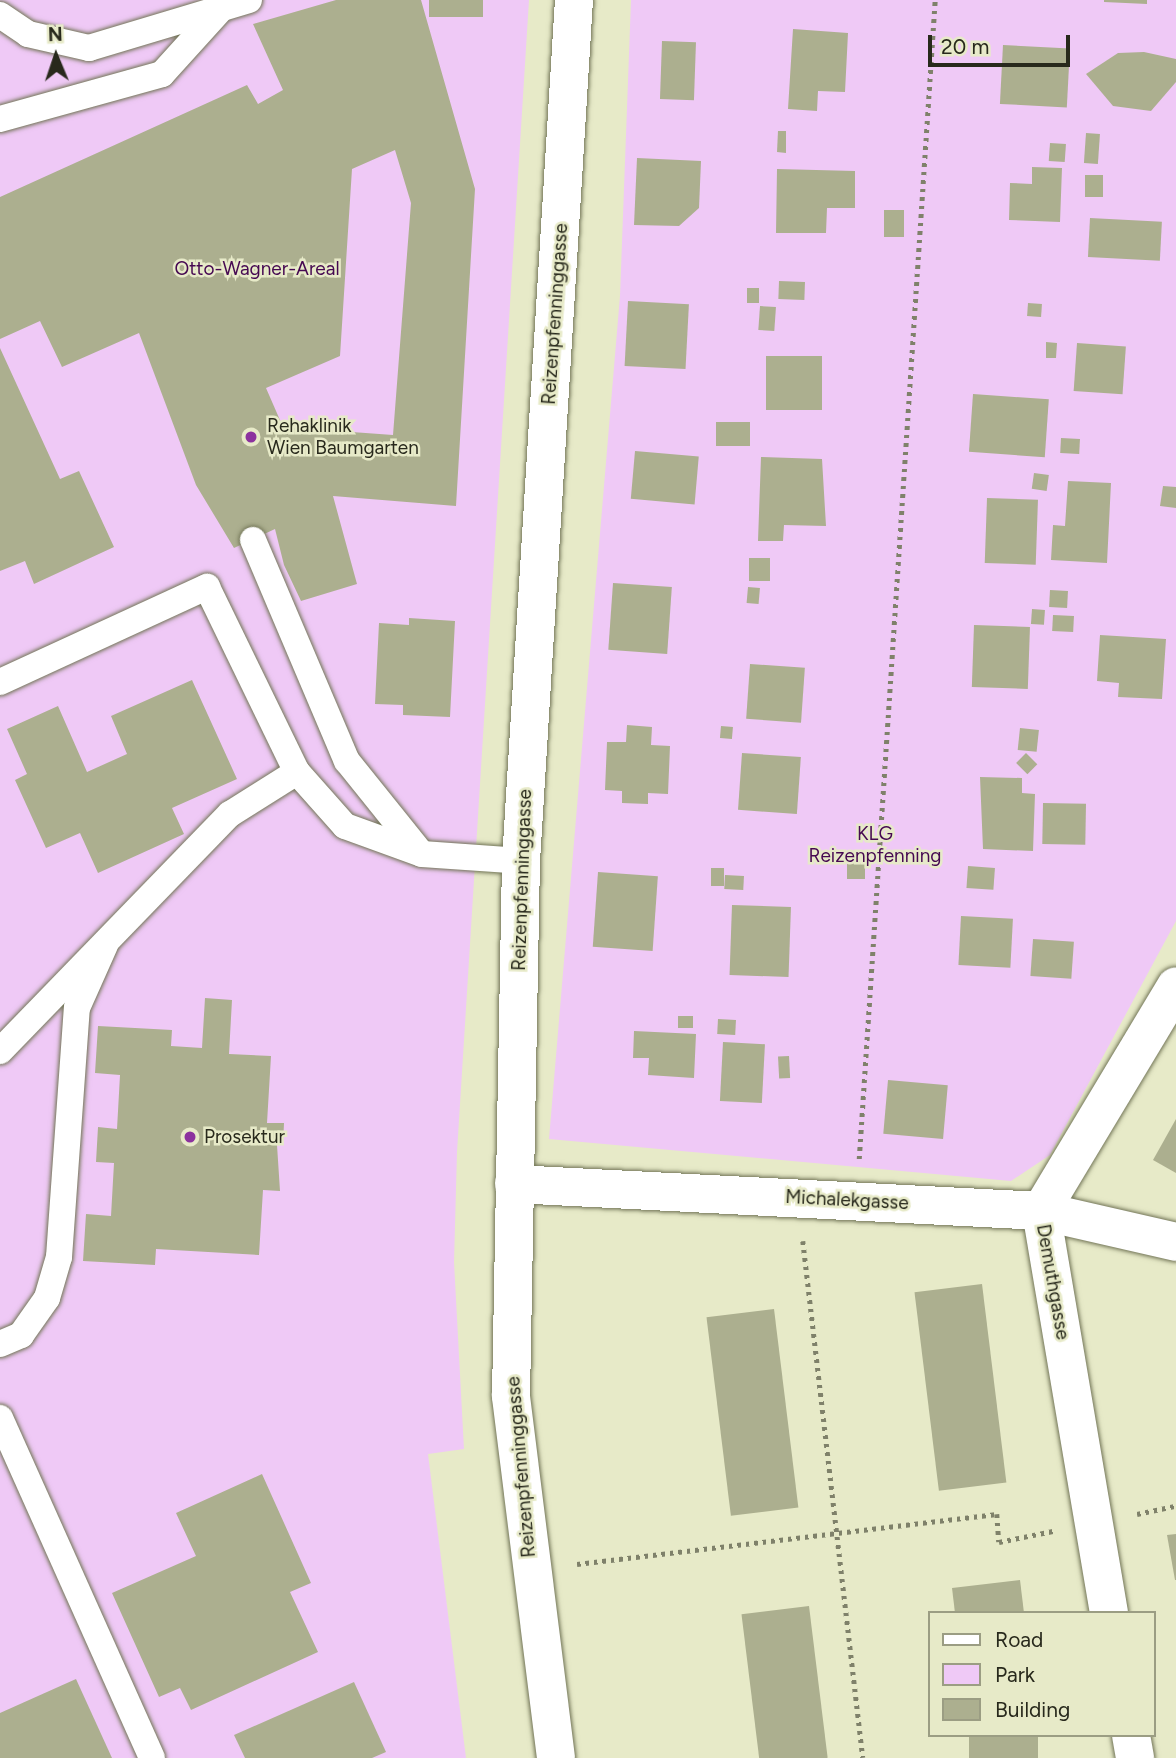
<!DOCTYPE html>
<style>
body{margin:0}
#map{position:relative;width:1176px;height:1758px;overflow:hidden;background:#e7eac8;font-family:Figtree,sans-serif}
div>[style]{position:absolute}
.green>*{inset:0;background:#efc9f6}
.building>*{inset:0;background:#acaf8f;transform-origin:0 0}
.path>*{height:4.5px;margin-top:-2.25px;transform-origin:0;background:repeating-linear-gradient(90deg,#7f816a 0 3.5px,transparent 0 8.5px)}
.roads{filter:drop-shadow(0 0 2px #727557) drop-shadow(0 0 2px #727557)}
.lane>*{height:26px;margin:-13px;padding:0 13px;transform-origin:13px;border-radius:13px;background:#fff}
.street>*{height:38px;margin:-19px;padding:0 19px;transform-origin:19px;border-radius:19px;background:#fff}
.dots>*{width:19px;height:19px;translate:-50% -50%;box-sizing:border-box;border:4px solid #e7eac8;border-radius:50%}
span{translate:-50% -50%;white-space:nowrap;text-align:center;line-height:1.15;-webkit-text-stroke:5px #e7eac8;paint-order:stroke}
.park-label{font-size:19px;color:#450851}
.street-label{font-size:19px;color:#28291c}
.poi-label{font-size:19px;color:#28291c}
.left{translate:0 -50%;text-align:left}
.legend{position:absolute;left:928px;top:1611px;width:228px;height:126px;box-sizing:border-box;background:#e7eac8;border:2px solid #9b9d83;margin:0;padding:9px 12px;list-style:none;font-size:21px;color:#28291c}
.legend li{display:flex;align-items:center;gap:14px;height:35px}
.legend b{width:35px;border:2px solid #9b9d83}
.north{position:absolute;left:21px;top:21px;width:70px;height:70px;-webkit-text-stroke:5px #e7eac8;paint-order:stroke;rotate:358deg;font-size:19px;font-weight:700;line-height:28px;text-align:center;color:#28291c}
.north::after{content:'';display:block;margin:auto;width:24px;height:32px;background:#28291c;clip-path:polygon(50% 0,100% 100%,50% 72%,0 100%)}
.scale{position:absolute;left:928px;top:35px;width:142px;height:32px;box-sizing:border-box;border:4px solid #28291c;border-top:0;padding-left:9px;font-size:21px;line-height:24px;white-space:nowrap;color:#28291c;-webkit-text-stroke:5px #e7eac8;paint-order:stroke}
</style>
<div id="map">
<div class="green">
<div style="clip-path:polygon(0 0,529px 0,457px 1152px,454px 1262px,464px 1449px,428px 1454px,466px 1758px,0 1758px)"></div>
<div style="clip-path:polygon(631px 0,1176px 0,1176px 921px,1050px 1155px,1011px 1181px,549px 1139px,620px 296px)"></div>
</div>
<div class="building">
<div style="clip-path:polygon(evenodd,336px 0,421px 0,475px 189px,456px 506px,333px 496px,357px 584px,301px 601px,284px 565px,275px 529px,234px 548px,196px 485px,139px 333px,62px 367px,40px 321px,0 339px,0 197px,247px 85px,258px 104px,283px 90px,253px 24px,336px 0,395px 150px,411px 203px,393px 435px,283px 427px,266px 388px,340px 356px,352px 169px,395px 150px)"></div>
<div style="left:429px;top:0;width:54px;height:17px"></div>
<div style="clip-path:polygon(1104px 0,1147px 0,1147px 4px,1104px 2px)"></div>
<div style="clip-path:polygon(793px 29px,848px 33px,845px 92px,818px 91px,817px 111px,788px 109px)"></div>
<div style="left:662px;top:41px;width:34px;height:58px;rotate:2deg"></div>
<div style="left:1003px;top:45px;width:67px;height:59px;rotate:3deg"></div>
<div style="clip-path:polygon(1144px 52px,1176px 59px,1176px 82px,1151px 111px,1113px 106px,1086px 74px,1118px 53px)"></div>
<div style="clip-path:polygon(778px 131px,786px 131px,786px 153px,777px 152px)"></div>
<div style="left:1086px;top:133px;width:14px;height:30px;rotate:4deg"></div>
<div style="left:1050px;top:143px;width:16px;height:18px;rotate:4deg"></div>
<div style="clip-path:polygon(637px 158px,701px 161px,699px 208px,679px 226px,634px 225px)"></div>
<div style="clip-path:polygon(1032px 167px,1062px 168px,1060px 222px,1009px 220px,1010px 183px,1032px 184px)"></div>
<div style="clip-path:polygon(777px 169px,855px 171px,855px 208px,827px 208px,826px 233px,776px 233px)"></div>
<div style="left:1085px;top:175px;width:18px;height:22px"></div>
<div style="left:884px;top:210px;width:20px;height:27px"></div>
<div style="left:1090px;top:218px;width:72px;height:39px;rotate:3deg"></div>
<div style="left:779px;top:281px;width:26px;height:18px;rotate:2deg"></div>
<div style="left:747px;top:288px;width:12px;height:15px"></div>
<div style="left:628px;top:301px;width:61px;height:65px;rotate:3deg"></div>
<div style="left:1028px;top:303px;width:14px;height:13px;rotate:4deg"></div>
<div style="left:760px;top:306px;width:16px;height:24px;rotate:4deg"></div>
<div style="clip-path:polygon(1046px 342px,1057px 343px,1056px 358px,1046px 358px)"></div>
<div style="left:1077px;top:343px;width:49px;height:48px;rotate:4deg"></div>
<div style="clip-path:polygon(0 348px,60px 479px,79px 471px,114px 547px,34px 584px,25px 561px,0 571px)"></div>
<div style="left:766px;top:356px;width:56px;height:54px"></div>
<div style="left:973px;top:394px;width:76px;height:58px;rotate:4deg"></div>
<div style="left:716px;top:422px;width:34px;height:24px"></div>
<div style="left:1061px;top:438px;width:19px;height:15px;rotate:3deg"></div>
<div style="left:635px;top:451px;width:64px;height:48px;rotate:5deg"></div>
<div style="clip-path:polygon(761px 457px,822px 459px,826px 526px,784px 525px,783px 541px,758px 541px)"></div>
<div style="left:1034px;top:473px;width:15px;height:16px;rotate:8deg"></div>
<div style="clip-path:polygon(1068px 481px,1111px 483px,1107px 563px,1051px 560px,1053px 525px,1065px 526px)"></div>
<div style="clip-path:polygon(1163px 486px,1176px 487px,1176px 508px,1160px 506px)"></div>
<div style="left:987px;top:498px;width:51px;height:65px;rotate:2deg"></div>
<div style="left:749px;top:558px;width:21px;height:23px"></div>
<div style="left:613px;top:583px;width:59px;height:67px;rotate:4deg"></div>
<div style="left:748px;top:587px;width:12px;height:16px;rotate:5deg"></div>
<div style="left:1050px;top:590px;width:18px;height:17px;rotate:3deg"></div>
<div style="left:1032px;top:609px;width:13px;height:15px;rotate:4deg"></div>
<div style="left:1053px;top:615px;width:21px;height:16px;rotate:3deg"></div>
<div style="clip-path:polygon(409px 618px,455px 621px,450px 717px,403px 715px,403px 705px,375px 704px,379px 623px,409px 625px)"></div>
<div style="left:974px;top:625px;width:56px;height:62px;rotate:2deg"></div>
<div style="clip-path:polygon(1100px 635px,1166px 639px,1162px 699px,1118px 697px,1119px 683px,1097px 681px)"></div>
<div style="left:750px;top:664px;width:55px;height:55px;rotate:4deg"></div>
<div style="clip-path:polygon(192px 680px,237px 779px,172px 808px,184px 834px,98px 873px,80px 833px,46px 848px,15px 780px,27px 774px,7px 729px,58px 706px,87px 772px,127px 754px,111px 716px)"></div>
<div style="clip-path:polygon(627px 725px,652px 727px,651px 745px,670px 746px,668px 794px,648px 793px,648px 804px,622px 803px,622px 791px,605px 790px,607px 742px,626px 742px)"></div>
<div style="left:721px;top:726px;width:12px;height:12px;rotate:5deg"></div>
<div style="left:1020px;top:728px;width:19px;height:22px;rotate:6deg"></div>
<div style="left:742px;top:753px;width:59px;height:57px;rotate:4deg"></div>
<div style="left:1026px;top:753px;width:16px;height:14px;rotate:45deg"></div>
<div style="clip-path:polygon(980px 777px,1022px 778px,1022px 793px,1035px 794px,1033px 851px,983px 849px)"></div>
<div style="left:1043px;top:803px;width:43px;height:41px;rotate:1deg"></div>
<div style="left:847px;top:863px;width:18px;height:16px"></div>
<div style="left:968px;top:866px;width:27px;height:22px;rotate:4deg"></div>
<div style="left:711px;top:868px;width:13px;height:18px"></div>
<div style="left:598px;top:872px;width:60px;height:75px;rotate:4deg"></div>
<div style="left:725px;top:875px;width:19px;height:14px;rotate:3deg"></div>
<div style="left:732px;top:905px;width:59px;height:70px;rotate:2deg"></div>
<div style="left:961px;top:916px;width:52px;height:49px;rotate:3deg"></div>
<div style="left:1033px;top:939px;width:41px;height:37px;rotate:4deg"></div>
<div style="clip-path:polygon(205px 998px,232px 1000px,229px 1054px,271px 1056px,267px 1123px,284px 1123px,283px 1145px,277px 1145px,280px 1191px,263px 1190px,259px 1255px,156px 1249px,155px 1265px,83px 1261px,86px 1214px,111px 1216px,114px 1163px,96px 1162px,98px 1127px,117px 1129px,120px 1075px,95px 1073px,98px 1026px,172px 1030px,171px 1046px,202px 1048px)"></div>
<div style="left:678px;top:1016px;width:15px;height:12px"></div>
<div style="left:718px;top:1019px;width:18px;height:15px;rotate:3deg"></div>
<div style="clip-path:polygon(634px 1031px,696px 1034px,694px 1078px,648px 1075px,649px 1058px,633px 1058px)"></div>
<div style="left:723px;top:1042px;width:42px;height:59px;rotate:3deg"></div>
<div style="left:789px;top:1056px;width:22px;height:11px;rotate:87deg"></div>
<div style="left:888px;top:1080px;width:60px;height:54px;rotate:5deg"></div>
<div style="clip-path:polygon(1176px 1119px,1176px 1173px,1153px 1160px)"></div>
<div style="left:982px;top:1284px;width:200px;height:68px;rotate:83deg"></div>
<div style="left:774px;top:1309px;width:200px;height:68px;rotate:83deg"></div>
<div style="clip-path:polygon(262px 1474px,311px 1583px,290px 1592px,318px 1652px,191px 1710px,180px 1688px,159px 1697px,112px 1593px,196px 1556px,176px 1513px)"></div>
<div style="clip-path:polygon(1176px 1534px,1176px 1580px,1175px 1580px,1167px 1535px)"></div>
<div style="clip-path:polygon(1020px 1580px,1024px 1613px,955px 1613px,952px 1588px)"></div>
<div style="left:809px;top:1606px;width:153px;height:68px;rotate:83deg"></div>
<div style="clip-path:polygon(76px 1679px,112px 1758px,0 1758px,0 1713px)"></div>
<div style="clip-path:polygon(354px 1682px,386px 1752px,372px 1758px,245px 1758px,234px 1735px)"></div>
<div style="left:969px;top:1735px;width:69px;height:23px"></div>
</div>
<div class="path">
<div style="left:859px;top:1159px;width:1161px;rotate:-86.25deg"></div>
<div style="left:803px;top:1241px;width:520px;rotate:83.38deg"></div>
<div style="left:1137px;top:1514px;width:40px;rotate:-12deg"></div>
<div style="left:577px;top:1564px;width:423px;rotate:-6.8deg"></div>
<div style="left:997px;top:1514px;width:28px;rotate:86deg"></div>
<div style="left:999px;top:1542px;width:55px;rotate:-11.5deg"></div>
</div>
<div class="roads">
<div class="lane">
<div style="left:0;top:15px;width:34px;rotate:34deg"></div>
<div style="left:28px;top:34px;width:63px;rotate:12.9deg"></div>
<div style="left:89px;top:48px;width:167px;rotate:-16.7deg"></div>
<div style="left:0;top:119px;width:168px;rotate:-15.5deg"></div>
<div style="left:162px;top:74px;width:88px;rotate:-47.8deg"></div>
<div style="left:253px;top:540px;width:240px;rotate:67deg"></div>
<div style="left:347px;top:761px;width:118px;rotate:51.2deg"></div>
<div style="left:0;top:682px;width:228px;rotate:-24.7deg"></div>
<div style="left:207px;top:587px;width:206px;rotate:64.1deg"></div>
<div style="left:297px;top:772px;width:72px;rotate:48.4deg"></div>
<div style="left:345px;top:826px;width:82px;rotate:20deg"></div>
<div style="left:422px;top:854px;width:99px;rotate:4deg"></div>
<div style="left:0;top:1051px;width:330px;rotate:-45.9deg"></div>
<div style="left:230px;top:814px;width:79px;rotate:-32.1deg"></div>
<div style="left:0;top:1344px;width:23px;rotate:-23deg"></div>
<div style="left:21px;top:1335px;width:45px;rotate:-54.9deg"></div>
<div style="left:47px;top:1298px;width:43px;rotate:-73.7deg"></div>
<div style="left:59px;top:1257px;width:250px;rotate:-85.9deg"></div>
<div style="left:77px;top:1008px;width:69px;rotate:-66deg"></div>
<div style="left:0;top:1418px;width:372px;rotate:65.9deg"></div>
</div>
<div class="street">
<div style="left:514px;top:1184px;width:528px;rotate:2.93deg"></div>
<div style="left:1041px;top:1211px;width:139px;rotate:12.9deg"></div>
<div style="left:1109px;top:1613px;width:408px;rotate:-99.6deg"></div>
<div style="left:1041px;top:1211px;width:262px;rotate:-59deg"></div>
<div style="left:1131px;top:1735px;width:23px;rotate:80deg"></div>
<div style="left:556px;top:1758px;width:365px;rotate:-97.1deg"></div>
<div style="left:511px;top:1396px;width:535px;rotate:-88.93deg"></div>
<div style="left:521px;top:861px;width:863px;rotate:-86.48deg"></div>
</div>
</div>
<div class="dots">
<div style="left:251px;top:437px;background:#8c329e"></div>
<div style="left:190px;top:1137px;background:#8c329e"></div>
</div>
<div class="park-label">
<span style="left:257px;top:269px">Otto-Wagner-Areal</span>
<span style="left:875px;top:845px">KLG<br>Reizenpfenning</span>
</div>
<div class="street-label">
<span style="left:555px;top:314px;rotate:-86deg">Reizenpfenninggasse</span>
<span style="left:522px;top:880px;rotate:-88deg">Reizenpfenninggasse</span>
<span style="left:847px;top:1200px;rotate:3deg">Michalekgasse</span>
<span style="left:1053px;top:1282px;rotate:80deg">Demuthgasse</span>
<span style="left:521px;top:1467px;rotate:-95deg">Reizenpfenninggasse</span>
</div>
<div class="poi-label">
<span class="left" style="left:267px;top:437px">Rehaklinik<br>Wien Baumgarten</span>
<span class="left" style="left:204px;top:1137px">Prosektur</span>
</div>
<ul class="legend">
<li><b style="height:9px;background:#fff"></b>Road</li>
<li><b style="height:19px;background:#efc9f6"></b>Park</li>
<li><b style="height:19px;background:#acaf8f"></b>Building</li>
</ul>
<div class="north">N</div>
<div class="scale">20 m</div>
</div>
